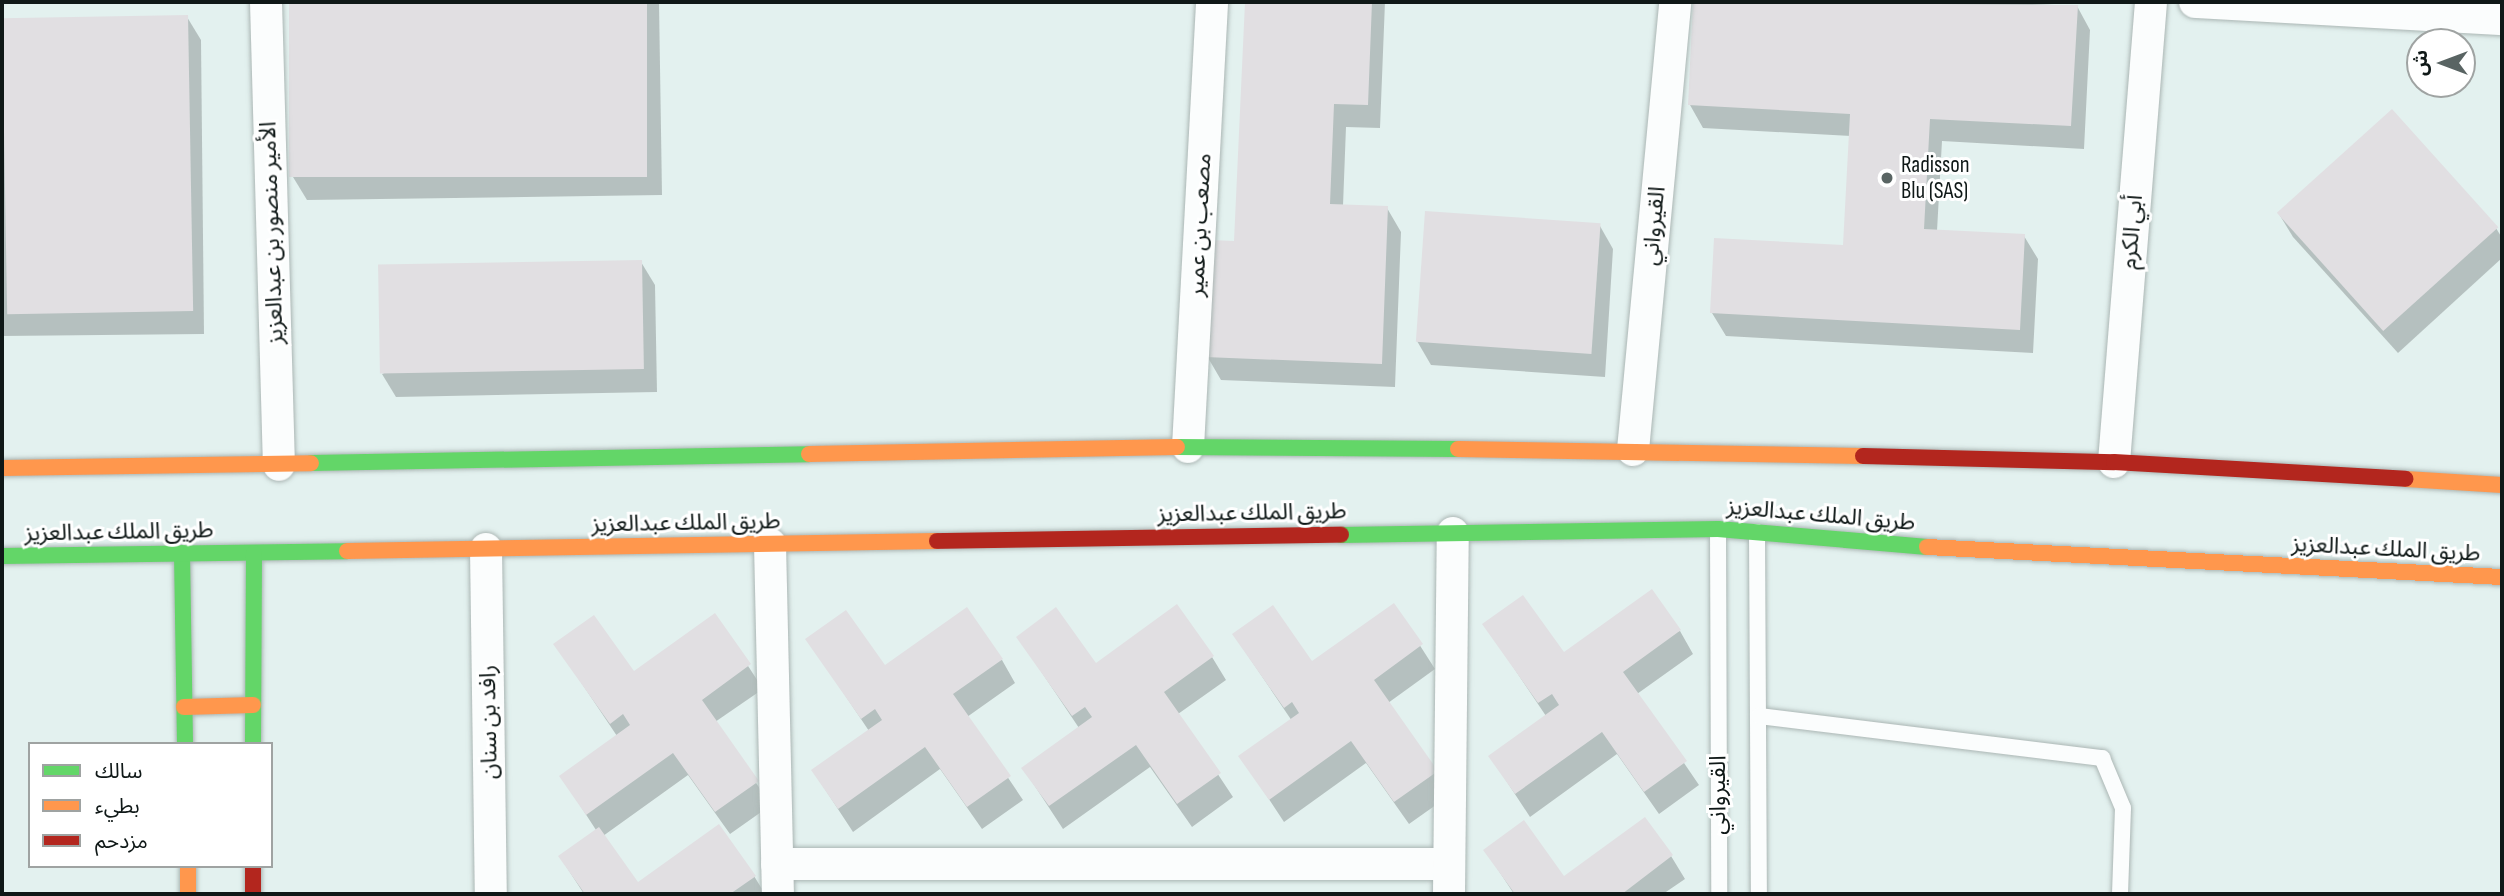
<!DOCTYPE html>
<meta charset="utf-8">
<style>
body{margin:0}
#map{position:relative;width:2504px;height:896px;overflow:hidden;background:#e3f1ef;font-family:"Sofia Sans Condensed","Noto Sans Arabic",sans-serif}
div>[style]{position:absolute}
.shadow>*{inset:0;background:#0003}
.building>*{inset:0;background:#e1dfe2;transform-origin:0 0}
.roads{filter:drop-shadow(0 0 2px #abb6b4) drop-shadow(0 0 2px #abb6b4)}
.lane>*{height:16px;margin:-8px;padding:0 8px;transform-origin:8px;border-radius:8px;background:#fbfdfd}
.street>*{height:32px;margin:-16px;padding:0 16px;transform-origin:16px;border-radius:16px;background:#fbfdfd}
.fast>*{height:16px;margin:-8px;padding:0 8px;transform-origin:8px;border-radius:8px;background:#63d668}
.slow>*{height:16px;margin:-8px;padding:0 8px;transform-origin:8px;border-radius:8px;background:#ff974d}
.jam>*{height:16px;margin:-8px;padding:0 8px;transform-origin:8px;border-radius:8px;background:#b3261e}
.dots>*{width:19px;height:19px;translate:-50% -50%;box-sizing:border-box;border:4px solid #fff;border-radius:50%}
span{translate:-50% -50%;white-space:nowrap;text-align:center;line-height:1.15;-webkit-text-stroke:6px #fff;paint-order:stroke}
.poi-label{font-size:23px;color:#0f1817}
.left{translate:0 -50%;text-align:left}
.street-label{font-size:23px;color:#0f1817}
.frame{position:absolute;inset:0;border:4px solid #0f1817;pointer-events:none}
.legend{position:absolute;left:28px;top:742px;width:245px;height:126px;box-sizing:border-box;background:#fff;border:2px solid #9fa3a2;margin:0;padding:9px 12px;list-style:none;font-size:21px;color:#0f1817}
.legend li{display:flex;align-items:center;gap:14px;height:35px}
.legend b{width:35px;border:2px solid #9fa3a2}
.north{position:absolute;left:2406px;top:28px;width:70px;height:70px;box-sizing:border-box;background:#fff;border:2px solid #9fa3a2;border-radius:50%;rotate:270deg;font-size:19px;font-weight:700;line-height:28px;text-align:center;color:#0f1817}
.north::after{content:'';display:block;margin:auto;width:24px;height:32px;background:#596463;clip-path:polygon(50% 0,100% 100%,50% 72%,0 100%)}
</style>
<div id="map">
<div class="shadow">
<div style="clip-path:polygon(291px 2px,659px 2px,662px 195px,307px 200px,293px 177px)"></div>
<div style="clip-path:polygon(1246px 2px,1385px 2px,1380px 128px,1346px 127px,1343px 206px,1387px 208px,1401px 232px,1395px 387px,1221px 380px,1207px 356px,1236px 243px)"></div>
<div style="clip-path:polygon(1695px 2px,1990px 2px,2077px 6px,2090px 30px,2084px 149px,1942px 141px,1937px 231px,2024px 236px,2038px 259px,2033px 353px,1726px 336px,1712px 313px,1845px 247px,1851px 136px,1703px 128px,1690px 105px)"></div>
<div style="clip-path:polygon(187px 17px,201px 40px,204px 334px,2px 336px,2px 19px)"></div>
<div style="clip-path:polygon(2279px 214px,2496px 228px,2502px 238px,2502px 258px,2398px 353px,2293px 237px)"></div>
<div style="clip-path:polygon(1600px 226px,1613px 249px,1605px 377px,1431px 365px,1417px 341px)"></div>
<div style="clip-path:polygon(641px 262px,655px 285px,657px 392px,396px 397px,382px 374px)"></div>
<div style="clip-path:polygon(1394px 605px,1435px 669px,1388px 703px,1450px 795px,1409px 824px,1366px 763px,1284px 822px,1241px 757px,1292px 721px,1234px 635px,1311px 663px)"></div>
<div style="clip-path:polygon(715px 615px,763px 689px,715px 722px,771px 805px,730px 834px,688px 775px,603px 836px,637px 885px,754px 876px,765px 894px,584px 894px,560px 857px,596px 830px,561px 776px,617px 736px,556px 645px,633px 673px)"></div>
<div style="clip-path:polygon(1485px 625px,1563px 654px,1680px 631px,1693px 654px,1637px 694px,1699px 785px,1659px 814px,1617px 754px,1530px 817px,1490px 756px,1546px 716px)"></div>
<div style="clip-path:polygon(1018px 637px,1095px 665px,1212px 657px,1226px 680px,1178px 714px,1233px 797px,1192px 827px,1150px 767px,1063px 829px,1023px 768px,1079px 728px)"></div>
<div style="clip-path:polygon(808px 640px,885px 668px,1002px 660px,1015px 683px,967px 717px,1023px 800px,982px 829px,940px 769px,853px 832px,813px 771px,869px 731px)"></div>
<div style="clip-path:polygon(1485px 850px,1563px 878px,1671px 856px,1685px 879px,1663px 894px,1514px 894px)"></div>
</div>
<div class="building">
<div style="left:289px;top:2px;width:358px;height:175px"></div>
<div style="clip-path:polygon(1245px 2px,1372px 2px,1368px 105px,1334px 104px,1330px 204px,1388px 206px,1382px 364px,1205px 357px,1210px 240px,1234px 241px)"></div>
<div style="clip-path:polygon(1693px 2px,2078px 5px,2071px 126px,1930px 119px,1924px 229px,2025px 234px,2020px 330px,1710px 313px,1714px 238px,1843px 245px,1850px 114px,1688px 105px)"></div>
<div style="left:188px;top:15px;width:296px;height:186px;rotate:89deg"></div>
<div style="left:2392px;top:109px;width:159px;height:155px;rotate:48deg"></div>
<div style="left:1425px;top:211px;width:176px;height:131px;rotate:4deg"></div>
<div style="left:642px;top:260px;width:109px;height:264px;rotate:89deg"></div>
<div style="clip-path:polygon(1652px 589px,1681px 630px,1623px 672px,1687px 761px,1644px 792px,1602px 732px,1515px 794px,1488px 756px,1559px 705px,1552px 694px,1538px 703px,1482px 624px,1523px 595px,1564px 652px)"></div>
<div style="clip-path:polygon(1394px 603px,1423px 644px,1374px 680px,1438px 771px,1394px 802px,1351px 741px,1269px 800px,1238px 756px,1299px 713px,1292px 702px,1284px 708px,1232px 634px,1273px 605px,1312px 661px)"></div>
<div style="clip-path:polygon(1177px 604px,1214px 656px,1164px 692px,1221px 773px,1177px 804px,1136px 745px,1049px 806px,1021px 768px,1092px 717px,1085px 707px,1072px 716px,1016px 637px,1056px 607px,1096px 663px)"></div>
<div style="clip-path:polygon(967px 607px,1003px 659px,953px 694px,1011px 776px,967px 807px,925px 747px,838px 809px,811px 770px,882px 720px,875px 709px,861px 719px,805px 639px,846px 610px,885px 665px)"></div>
<div style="clip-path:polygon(715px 613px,751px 664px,702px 700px,759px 781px,715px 812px,673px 753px,586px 815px,559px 776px,630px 725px,623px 714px,610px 724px,553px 644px,594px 615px,634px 671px)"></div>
<div style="clip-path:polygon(1645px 817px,1673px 855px,1622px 894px,1515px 894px,1483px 850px,1524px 820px,1564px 876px)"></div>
<div style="clip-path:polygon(719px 824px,756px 876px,730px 894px,585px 894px,558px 856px,599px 827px,638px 882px)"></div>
</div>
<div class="roads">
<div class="lane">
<div style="left:1718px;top:529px;width:365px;rotate:89.8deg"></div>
<div style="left:1757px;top:532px;width:362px;rotate:89.7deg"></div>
<div style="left:1759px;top:716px;width:346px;rotate:7deg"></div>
<div style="left:2102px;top:758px;width:54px;rotate:67.2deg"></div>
<div style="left:2123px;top:808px;width:86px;rotate:92deg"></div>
</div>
<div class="street">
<div style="left:266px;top:2px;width:463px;rotate:88.4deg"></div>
<div style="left:2195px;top:2px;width:307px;rotate:3.2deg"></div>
<div style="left:1188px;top:447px;width:446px;rotate:-86.9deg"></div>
<div style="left:1633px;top:450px;width:450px;rotate:-84.6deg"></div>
<div style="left:2114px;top:462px;width:461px;rotate:-85.4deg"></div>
<div style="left:770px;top:544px;width:350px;rotate:88.7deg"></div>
<div style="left:486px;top:549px;width:345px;rotate:89.2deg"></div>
<div style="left:777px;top:864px;width:672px"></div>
<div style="left:1449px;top:894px;width:361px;rotate:-89.4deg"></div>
</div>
<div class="fast">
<div style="left:1177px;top:447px;width:281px;rotate:0.4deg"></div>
<div style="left:311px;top:463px;width:498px;rotate:-1deg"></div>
<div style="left:1341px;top:535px;width:377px;rotate:-0.9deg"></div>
<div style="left:1718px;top:529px;width:210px;rotate:4.9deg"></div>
<div style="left:182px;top:553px;width:191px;rotate:89.1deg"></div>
<div style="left:2px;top:556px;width:345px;rotate:-0.8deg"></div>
<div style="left:253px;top:744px;width:191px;rotate:-89.7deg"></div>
</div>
<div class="slow">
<div style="left:1458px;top:449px;width:405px;rotate:1deg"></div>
<div style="left:809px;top:454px;width:368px;rotate:-1.1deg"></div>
<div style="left:2px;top:468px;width:309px;rotate:-0.9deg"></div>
<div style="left:2406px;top:479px;width:96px;rotate:3.6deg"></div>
<div style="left:1927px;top:547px;width:576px;rotate:2.99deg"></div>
<div style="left:347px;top:551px;width:590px;rotate:-0.97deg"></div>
<div style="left:184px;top:707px;width:69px;rotate:-1.7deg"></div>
<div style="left:188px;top:866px;width:28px;rotate:90deg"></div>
</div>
<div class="jam">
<div style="left:1863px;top:456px;width:251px;rotate:1.4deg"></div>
<div style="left:2114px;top:462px;width:292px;rotate:3.3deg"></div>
<div style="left:937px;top:541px;width:404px;rotate:-0.9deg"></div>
<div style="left:253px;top:866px;width:28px;rotate:90deg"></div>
</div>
</div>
<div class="dots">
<div style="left:1887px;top:178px;background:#596463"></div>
</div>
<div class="poi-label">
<span class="left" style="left:1901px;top:178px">Radisson<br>Blu (SAS)</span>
</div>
<div class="street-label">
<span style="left:1200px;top:225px;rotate:-87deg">مصعب بن عمير</span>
<span style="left:1654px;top:226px;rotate:-85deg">القيرواني</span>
<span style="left:2132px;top:232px;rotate:-85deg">أبي الكرم</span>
<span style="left:272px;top:233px;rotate:-92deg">الأمير منصور بن عبدالعزيز</span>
<span style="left:1252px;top:513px;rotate:-1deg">طريق الملك عبدالعزيز</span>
<span style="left:1821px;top:515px;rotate:5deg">طريق الملك عبدالعزيز</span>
<span style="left:686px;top:523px;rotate:-1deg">طريق الملك عبدالعزيز</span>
<span style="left:119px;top:532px;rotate:-1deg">طريق الملك عبدالعزيز</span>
<span style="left:2386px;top:549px;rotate:3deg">طريق الملك عبدالعزيز</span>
<span style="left:489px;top:722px;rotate:-91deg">رافد بن سنان</span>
<span style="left:1718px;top:795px;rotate:-90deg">القيرواني</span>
</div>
<div class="frame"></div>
<ul class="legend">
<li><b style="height:9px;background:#63d668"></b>سالك</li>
<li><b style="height:9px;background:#ff974d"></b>بطيء</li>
<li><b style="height:9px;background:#b3261e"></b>مزدحم</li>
</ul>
<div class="north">ش</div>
</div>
